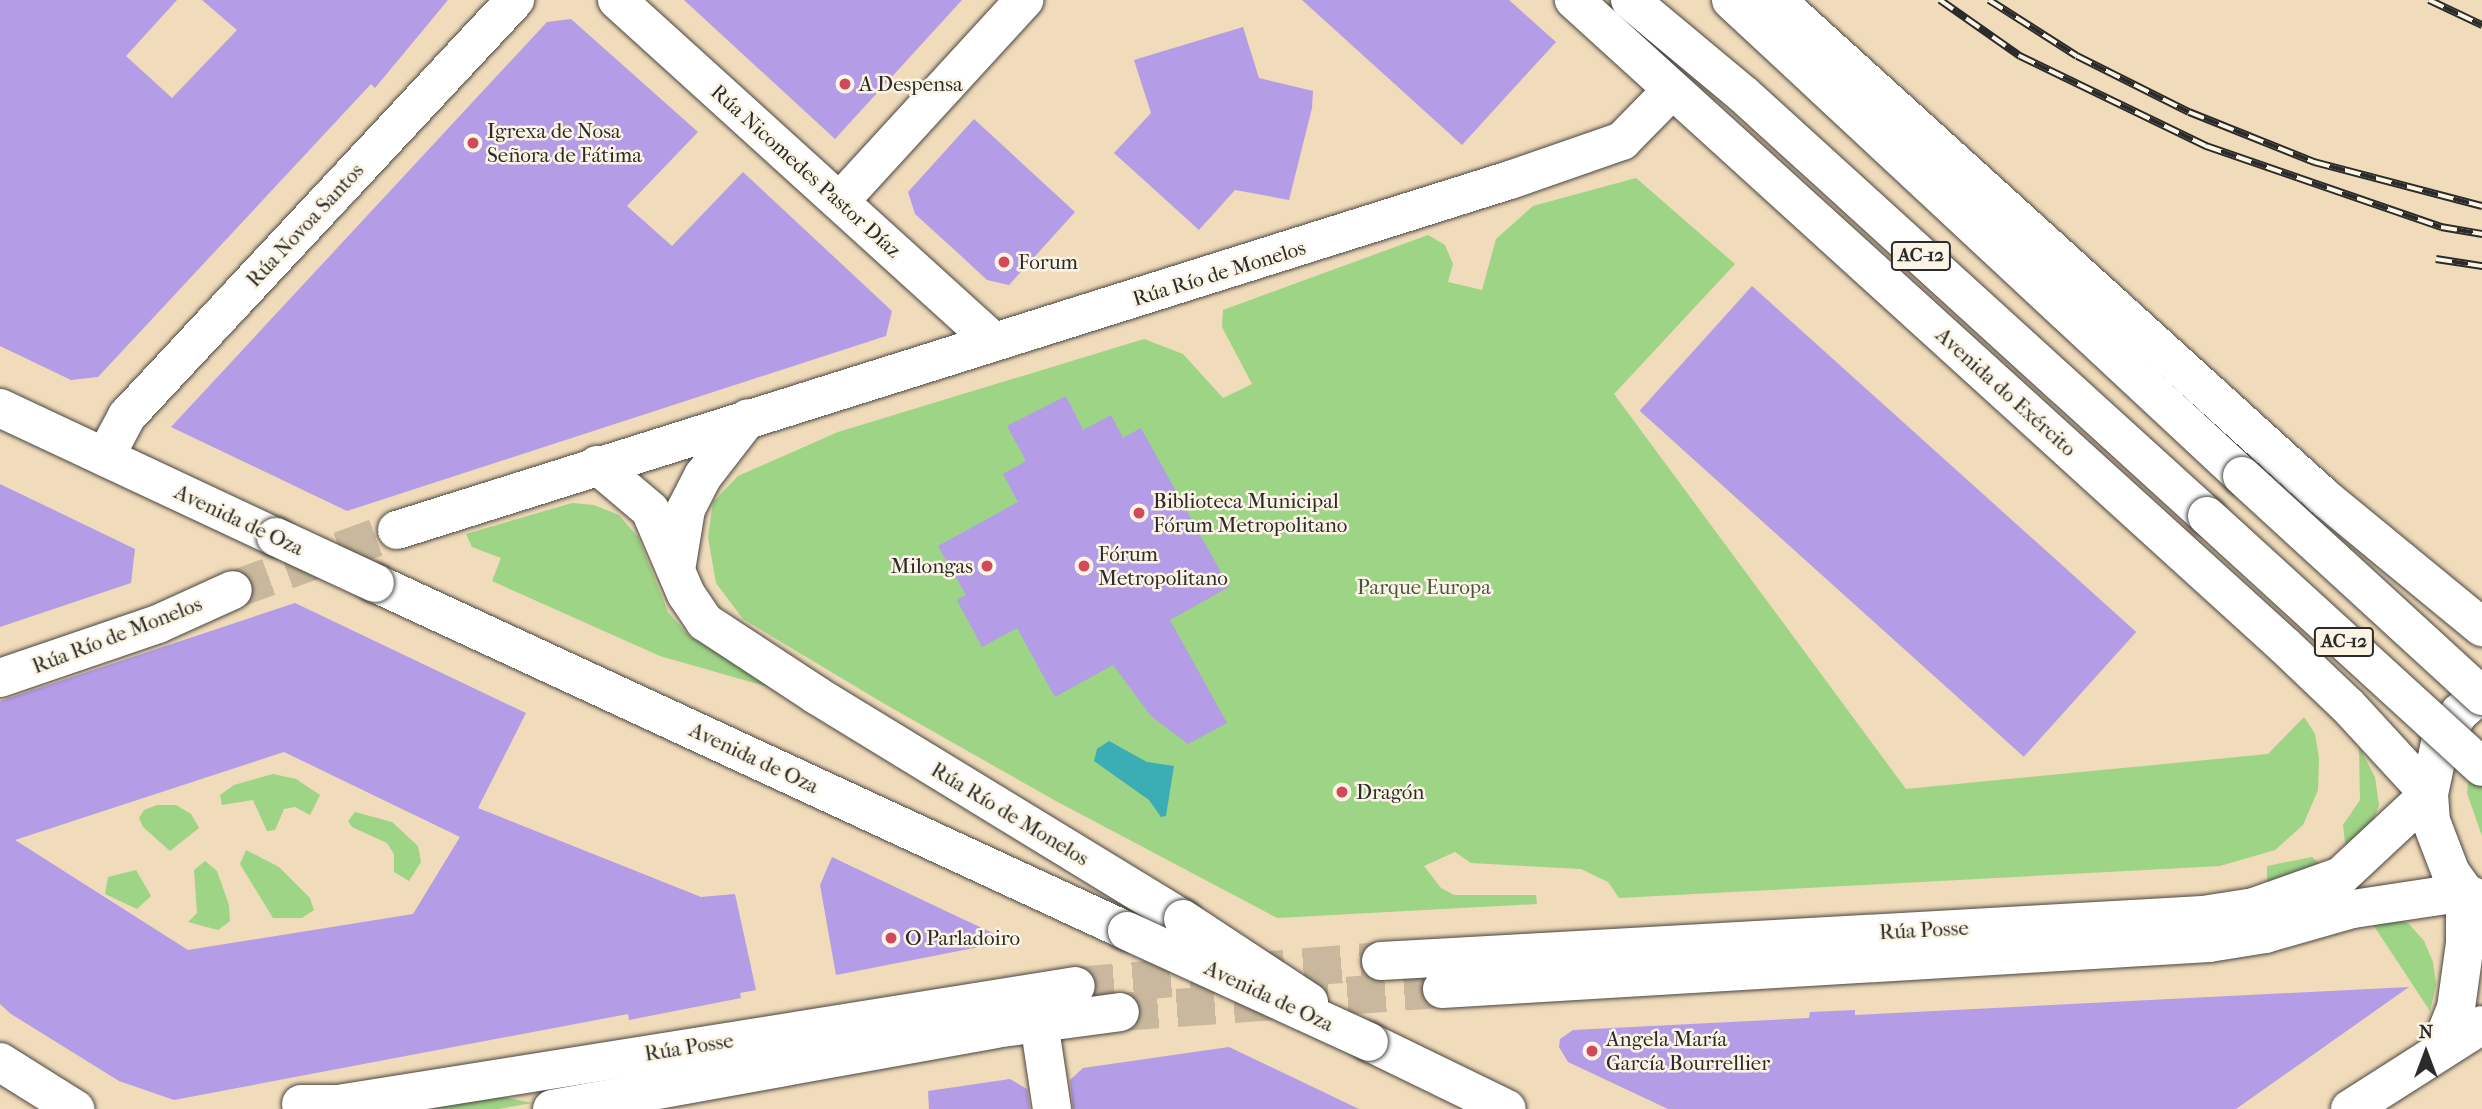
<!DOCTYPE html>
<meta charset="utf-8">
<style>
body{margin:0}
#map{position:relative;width:2482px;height:1109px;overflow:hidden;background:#f0dbba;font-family:"IM FELL French Canon",serif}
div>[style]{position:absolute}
.green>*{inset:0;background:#9dd485}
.water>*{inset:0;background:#3badb4}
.building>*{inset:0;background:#b49ce6;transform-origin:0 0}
.street-tunnel>*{height:38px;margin-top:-19px;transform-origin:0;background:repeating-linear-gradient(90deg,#c9b89d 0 38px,transparent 0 57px)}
.roads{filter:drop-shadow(0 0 2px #494540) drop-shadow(0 0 2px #494540)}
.street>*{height:38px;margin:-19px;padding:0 19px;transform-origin:19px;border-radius:19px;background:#fff}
.secondary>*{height:38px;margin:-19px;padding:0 19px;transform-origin:19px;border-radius:19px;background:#fff}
.primary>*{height:38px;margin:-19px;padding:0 19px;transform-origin:19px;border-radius:19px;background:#fff}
.rail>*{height:8px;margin-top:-4px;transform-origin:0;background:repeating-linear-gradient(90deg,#fcf5e5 0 16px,#2b2b2b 0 32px);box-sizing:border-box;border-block:2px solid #2b2b2b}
.bridges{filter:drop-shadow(0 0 2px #494540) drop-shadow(0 0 2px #494540)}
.street-bridge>*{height:38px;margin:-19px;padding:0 19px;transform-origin:19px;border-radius:19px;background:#fff}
.secondary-bridge>*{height:38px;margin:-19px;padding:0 19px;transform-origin:19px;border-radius:19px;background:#fff}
.primary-bridge>*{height:38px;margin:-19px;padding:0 19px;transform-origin:19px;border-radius:19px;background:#fff}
.dots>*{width:19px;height:19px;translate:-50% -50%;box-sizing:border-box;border:4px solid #fcf5e5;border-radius:50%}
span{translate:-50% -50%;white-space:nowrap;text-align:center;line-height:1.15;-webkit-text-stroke:5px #fcf5e5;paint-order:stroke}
.shield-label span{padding:2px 5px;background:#fcf5e5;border:2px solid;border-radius:5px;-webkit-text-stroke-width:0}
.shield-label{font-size:19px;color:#2b2b2b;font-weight:700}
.poi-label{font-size:21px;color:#2b2b2b}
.left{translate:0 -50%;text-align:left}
.right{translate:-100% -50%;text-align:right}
.street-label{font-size:21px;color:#2b2b2b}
.park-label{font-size:21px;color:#485542}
.north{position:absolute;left:2391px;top:1018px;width:70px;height:70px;-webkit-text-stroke:5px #fcf5e5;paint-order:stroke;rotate:0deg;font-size:19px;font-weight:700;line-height:28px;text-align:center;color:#2b2b2b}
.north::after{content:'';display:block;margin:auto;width:24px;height:32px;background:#2b2b2b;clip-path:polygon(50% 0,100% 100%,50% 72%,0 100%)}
</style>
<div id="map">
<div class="green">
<div style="clip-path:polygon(1636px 178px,1735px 264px,1614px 394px,1906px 789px,2268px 754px,2304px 717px,2315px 734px,2319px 758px,2318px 790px,2303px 825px,2275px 850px,2220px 866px,1619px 898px,1608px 882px,1581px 869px,1471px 863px,1455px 852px,1424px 866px,1441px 888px,1454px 895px,1536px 895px,1537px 904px,1277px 918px,1054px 800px,883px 703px,743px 619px,716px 583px,708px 537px,713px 502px,738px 476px,838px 432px,1144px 339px,1183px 354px,1223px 398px,1252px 384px,1222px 327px,1223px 310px,1428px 235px,1445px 245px,1453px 264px,1448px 282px,1482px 290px,1496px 239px,1533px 206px)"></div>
<div style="clip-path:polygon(572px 503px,594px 505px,619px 515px,638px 537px,668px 612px,689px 636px,779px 690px,660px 656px,492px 581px,501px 558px,472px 547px,466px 534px)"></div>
<div style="clip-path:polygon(2359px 747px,2375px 777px,2379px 805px,2369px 832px,2346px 851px,2343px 825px,2360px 800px)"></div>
<div style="clip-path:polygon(2482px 748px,2482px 836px,2467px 793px,2470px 769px)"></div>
<div style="clip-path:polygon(273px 774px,296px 779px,320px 795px,310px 815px,295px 807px,284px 809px,275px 830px,267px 831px,253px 800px,222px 805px,220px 795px,234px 785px)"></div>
<div style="clip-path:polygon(157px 805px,176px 805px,191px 814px,199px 828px,170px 851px,143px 827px,139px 818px,144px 810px)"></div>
<div style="clip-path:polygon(355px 812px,392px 822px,418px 846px,421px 862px,409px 881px,394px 872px,394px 854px,387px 843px,352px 827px,348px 821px)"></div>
<div style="clip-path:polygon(246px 850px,279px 867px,310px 898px,314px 910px,302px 918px,273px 918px,240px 864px)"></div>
<div style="clip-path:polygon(2312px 857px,2324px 867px,2267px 888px,2267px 866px)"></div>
<div style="clip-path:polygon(205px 861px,217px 871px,229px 905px,230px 921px,218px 930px,188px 922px,197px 913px,194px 870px)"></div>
<div style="clip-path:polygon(136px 870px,151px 896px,137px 909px,105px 894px,108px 877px)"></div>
<div style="clip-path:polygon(2394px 918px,2409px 924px,2424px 941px,2433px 962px,2436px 985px,2430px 1011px,2370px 920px)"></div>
<div style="clip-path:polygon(484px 1093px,532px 1103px,498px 1109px,428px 1109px)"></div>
</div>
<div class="water">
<div style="clip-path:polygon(1109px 741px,1147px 762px,1174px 766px,1166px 816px,1161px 817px,1149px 800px,1094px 761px,1097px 749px)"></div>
</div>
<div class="building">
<div style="clip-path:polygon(0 0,177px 0,126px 56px,172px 98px,237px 30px,202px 0,448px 0,375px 88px,371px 84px,98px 377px,71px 380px,0 346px)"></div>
<div style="clip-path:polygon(684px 0,962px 0,835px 139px)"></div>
<div style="clip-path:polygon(1302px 0,1509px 0,1556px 42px,1462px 145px)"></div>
<div style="clip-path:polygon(571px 19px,698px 132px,627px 206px,672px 246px,743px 172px,892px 311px,886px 336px,347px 511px,171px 427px,547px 22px)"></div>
<div style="clip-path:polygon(1243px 27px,1259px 78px,1313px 91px,1312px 108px,1289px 200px,1235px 190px,1199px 230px,1114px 153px,1151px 113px,1134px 60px)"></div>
<div style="clip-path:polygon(974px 119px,1075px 212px,1009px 285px,987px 280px,959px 254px,915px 214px,908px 192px)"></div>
<div style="left:1752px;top:286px;width:517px;height:168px;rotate:42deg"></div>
<div style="clip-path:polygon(1066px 396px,1083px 430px,1111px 415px,1123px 438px,1141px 428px,1229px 587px,1170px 620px,1227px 723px,1188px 744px,1151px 716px,1113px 665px,1055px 697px,1017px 628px,982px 647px,957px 600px,966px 595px,938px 546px,1018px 502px,1003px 474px,1026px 461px,1007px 426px)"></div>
<div style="clip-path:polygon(0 484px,135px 549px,131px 583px,0 627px)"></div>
<div style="clip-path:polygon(evenodd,295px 603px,526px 713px,478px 808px,701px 897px,735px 894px,756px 990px,740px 993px,741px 998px,629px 1020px,628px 1014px,174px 1100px,119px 1081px,11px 1014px,0 1004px,0 701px,295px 603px,284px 752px,460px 837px,413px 914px,188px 950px,15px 840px,284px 752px)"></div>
<div style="clip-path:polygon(832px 857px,952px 914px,1010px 941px,836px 975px,820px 885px)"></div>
<div style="clip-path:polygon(2409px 987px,2236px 1109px,1668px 1109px,1568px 1062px,1559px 1047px,1560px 1039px,1573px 1030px,1809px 1018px,1810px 1012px,1855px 1010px,1855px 1015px)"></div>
<div style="clip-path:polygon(1229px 1047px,1359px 1109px,1073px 1109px,1070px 1080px,1083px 1068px)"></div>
<div style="clip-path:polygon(1010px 1079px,1027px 1089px,1030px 1109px,929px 1109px,928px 1091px)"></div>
</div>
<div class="street-tunnel">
<div style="left:233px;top:590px;width:175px;rotate:-20.1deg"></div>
<div style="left:1076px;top:986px;width:306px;rotate:-4.7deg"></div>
<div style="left:1120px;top:1012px;width:323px;rotate:-4.1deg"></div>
</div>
<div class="roads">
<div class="street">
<div style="left:617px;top:0;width:509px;rotate:42.21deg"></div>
<div style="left:1776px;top:0;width:743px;rotate:42.22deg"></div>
<div style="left:2326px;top:499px;width:202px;rotate:39.4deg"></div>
<div style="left:840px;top:201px;width:273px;rotate:-47.5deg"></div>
<div style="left:105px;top:457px;width:47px;rotate:-61.8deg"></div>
<div style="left:127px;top:416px;width:569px;rotate:-46.99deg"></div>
<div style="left:597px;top:465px;width:70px;rotate:40.3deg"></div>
<div style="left:650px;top:510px;width:91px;rotate:66.8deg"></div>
<div style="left:686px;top:594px;width:34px;rotate:56deg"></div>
<div style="left:705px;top:622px;width:133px;rotate:33.3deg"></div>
<div style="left:816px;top:695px;width:430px;rotate:31.4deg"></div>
<div style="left:397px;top:530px;width:1167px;rotate:-17.46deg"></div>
<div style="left:1510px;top:180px;width:119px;rotate:-19.2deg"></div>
<div style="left:1622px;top:141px;width:70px;rotate:-45.6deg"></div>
<div style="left:677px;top:564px;width:56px;rotate:-80.7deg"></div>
<div style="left:686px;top:509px;width:37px;rotate:-63deg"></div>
<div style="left:703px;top:476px;width:73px;rotate:-52.2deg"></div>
<div style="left:0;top:678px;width:167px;rotate:-18.9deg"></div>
<div style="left:158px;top:624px;width:82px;rotate:-24.4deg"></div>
<div style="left:1381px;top:961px;width:823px;rotate:-3.2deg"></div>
<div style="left:2203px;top:915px;width:52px;rotate:-8.9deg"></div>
<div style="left:2254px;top:907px;width:92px;rotate:-19.6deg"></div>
<div style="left:2341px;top:876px;width:120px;rotate:-43deg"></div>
<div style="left:2429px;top:794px;width:120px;rotate:-132.6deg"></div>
<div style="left:2348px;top:706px;width:87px;rotate:-136.4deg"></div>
<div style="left:2285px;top:646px;width:961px;rotate:-137.74deg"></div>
<div style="left:1442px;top:989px;width:768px;rotate:-3.43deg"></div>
<div style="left:2209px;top:943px;width:57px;rotate:-9.1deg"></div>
<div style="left:2265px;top:934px;width:91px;rotate:-15.9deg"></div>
<div style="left:2353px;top:909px;width:113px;rotate:-8.6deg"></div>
<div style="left:1039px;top:1022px;width:88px;rotate:81.5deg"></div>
<div style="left:0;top:1062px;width:89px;rotate:32.1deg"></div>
<div style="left:301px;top:1104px;width:37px"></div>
<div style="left:338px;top:1104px;width:747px;rotate:-9.08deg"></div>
<div style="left:552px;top:1109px;width:450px;rotate:-10.2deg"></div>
<div style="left:995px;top:1029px;width:126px;rotate:-7.7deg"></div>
</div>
<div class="secondary">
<div style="left:0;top:408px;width:305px;rotate:25.1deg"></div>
<div style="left:375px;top:583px;width:829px;rotate:24.83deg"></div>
<div style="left:2482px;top:693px;width:30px;rotate:139deg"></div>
<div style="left:2459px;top:713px;width:36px;rotate:122deg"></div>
<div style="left:2440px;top:743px;width:52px;rotate:102.2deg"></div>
<div style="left:2429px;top:794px;width:27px;rotate:86deg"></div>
<div style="left:2431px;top:821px;width:56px;rotate:69deg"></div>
<div style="left:2451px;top:873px;width:24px;rotate:54deg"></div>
<div style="left:2465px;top:892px;width:19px;rotate:28deg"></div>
<div style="left:1369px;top:1042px;width:153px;rotate:25.9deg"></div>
<div style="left:2440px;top:1048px;width:43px;rotate:-68.2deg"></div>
<div style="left:2456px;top:1008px;width:66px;rotate:-82.1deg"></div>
<div style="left:2465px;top:943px;width:51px;rotate:-90deg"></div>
<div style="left:2350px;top:1109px;width:156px;rotate:-32.5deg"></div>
</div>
<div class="primary">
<div style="left:1630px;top:0;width:148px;rotate:39.8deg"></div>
<div style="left:1744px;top:95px;width:626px;rotate:42.28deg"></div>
<div style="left:1731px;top:0;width:698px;rotate:42.97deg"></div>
</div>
</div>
<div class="rail">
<div style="left:1940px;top:0;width:98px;rotate:35deg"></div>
<div style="left:2020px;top:56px;width:207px;rotate:25.8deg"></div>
<div style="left:2206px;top:146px;width:249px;rotate:19deg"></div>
<div style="left:2441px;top:227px;width:42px;rotate:9.7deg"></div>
<div style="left:1989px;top:0;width:104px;rotate:32.5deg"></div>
<div style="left:2077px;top:56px;width:125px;rotate:26.6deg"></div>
<div style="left:2189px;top:112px;width:135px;rotate:21.8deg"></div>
<div style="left:2314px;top:162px;width:174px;rotate:14.7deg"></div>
<div style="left:2429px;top:0;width:59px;rotate:25.3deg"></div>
<div style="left:2436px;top:259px;width:47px;rotate:8.7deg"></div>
</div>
<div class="bridges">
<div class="street-bridge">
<div style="left:1183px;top:919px;width:151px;rotate:33.4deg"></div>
</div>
<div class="secondary-bridge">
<div style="left:276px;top:537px;width:109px;rotate:24.9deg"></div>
<div style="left:1127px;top:931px;width:266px;rotate:24.6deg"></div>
</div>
<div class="primary-bridge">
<div style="left:2242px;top:476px;width:326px;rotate:42.5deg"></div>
<div style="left:2207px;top:516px;width:372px;rotate:42.4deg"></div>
</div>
</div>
<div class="dots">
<div style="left:845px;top:84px;background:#d1495b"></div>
<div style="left:473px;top:143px;background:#d1495b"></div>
<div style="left:1004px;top:262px;background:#d1495b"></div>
<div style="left:1139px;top:513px;background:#d1495b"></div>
<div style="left:987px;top:566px;background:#d1495b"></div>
<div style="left:1084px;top:566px;background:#d1495b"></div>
<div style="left:1342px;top:792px;background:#d1495b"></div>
<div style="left:891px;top:938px;background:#d1495b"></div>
<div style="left:1592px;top:1051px;background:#d1495b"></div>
</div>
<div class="shield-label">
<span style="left:1921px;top:256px">AC-12</span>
<span style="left:2344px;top:642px">AC-12</span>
</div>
<div class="poi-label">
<span class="left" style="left:859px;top:84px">A Despensa</span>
<span class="left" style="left:487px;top:143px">Igrexa de Nosa<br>Señora de Fátima</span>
<span class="left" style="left:1018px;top:262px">Forum</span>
<span class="left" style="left:1153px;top:513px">Biblioteca Municipal<br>Fórum Metropolitano</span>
<span class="left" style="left:1098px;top:566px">Fórum<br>Metropolitano</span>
<span class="right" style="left:973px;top:566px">Milongas</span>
<span class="left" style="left:1356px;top:792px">Dragón</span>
<span class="left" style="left:905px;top:938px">O Parladoiro</span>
<span class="left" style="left:1606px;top:1051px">Angela María<br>García Bourrellier</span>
</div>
<div class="street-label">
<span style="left:806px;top:171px;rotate:42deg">Rúa Nicomedes Pastor Díaz</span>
<span style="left:305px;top:225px;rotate:-47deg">Rúa Novoa Santos</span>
<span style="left:1219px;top:273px;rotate:-17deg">Rúa Río de Monelos</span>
<span style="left:2006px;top:392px;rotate:42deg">Avenida do Exército</span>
<span style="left:239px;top:520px;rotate:25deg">Avenida de Oza</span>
<span style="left:117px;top:635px;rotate:-21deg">Rúa Río de Monelos</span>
<span style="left:754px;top:758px;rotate:25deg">Avenida de Oza</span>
<span style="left:1010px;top:814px;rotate:31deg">Rúa Río de Monelos</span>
<span style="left:1924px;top:930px;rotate:-3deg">Rúa Posse</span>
<span style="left:1269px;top:996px;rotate:25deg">Avenida de Oza</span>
<span style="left:689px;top:1047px;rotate:-9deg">Rúa Posse</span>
</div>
<div class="park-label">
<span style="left:1424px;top:587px">Parque Europa</span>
</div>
<div class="north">N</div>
</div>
